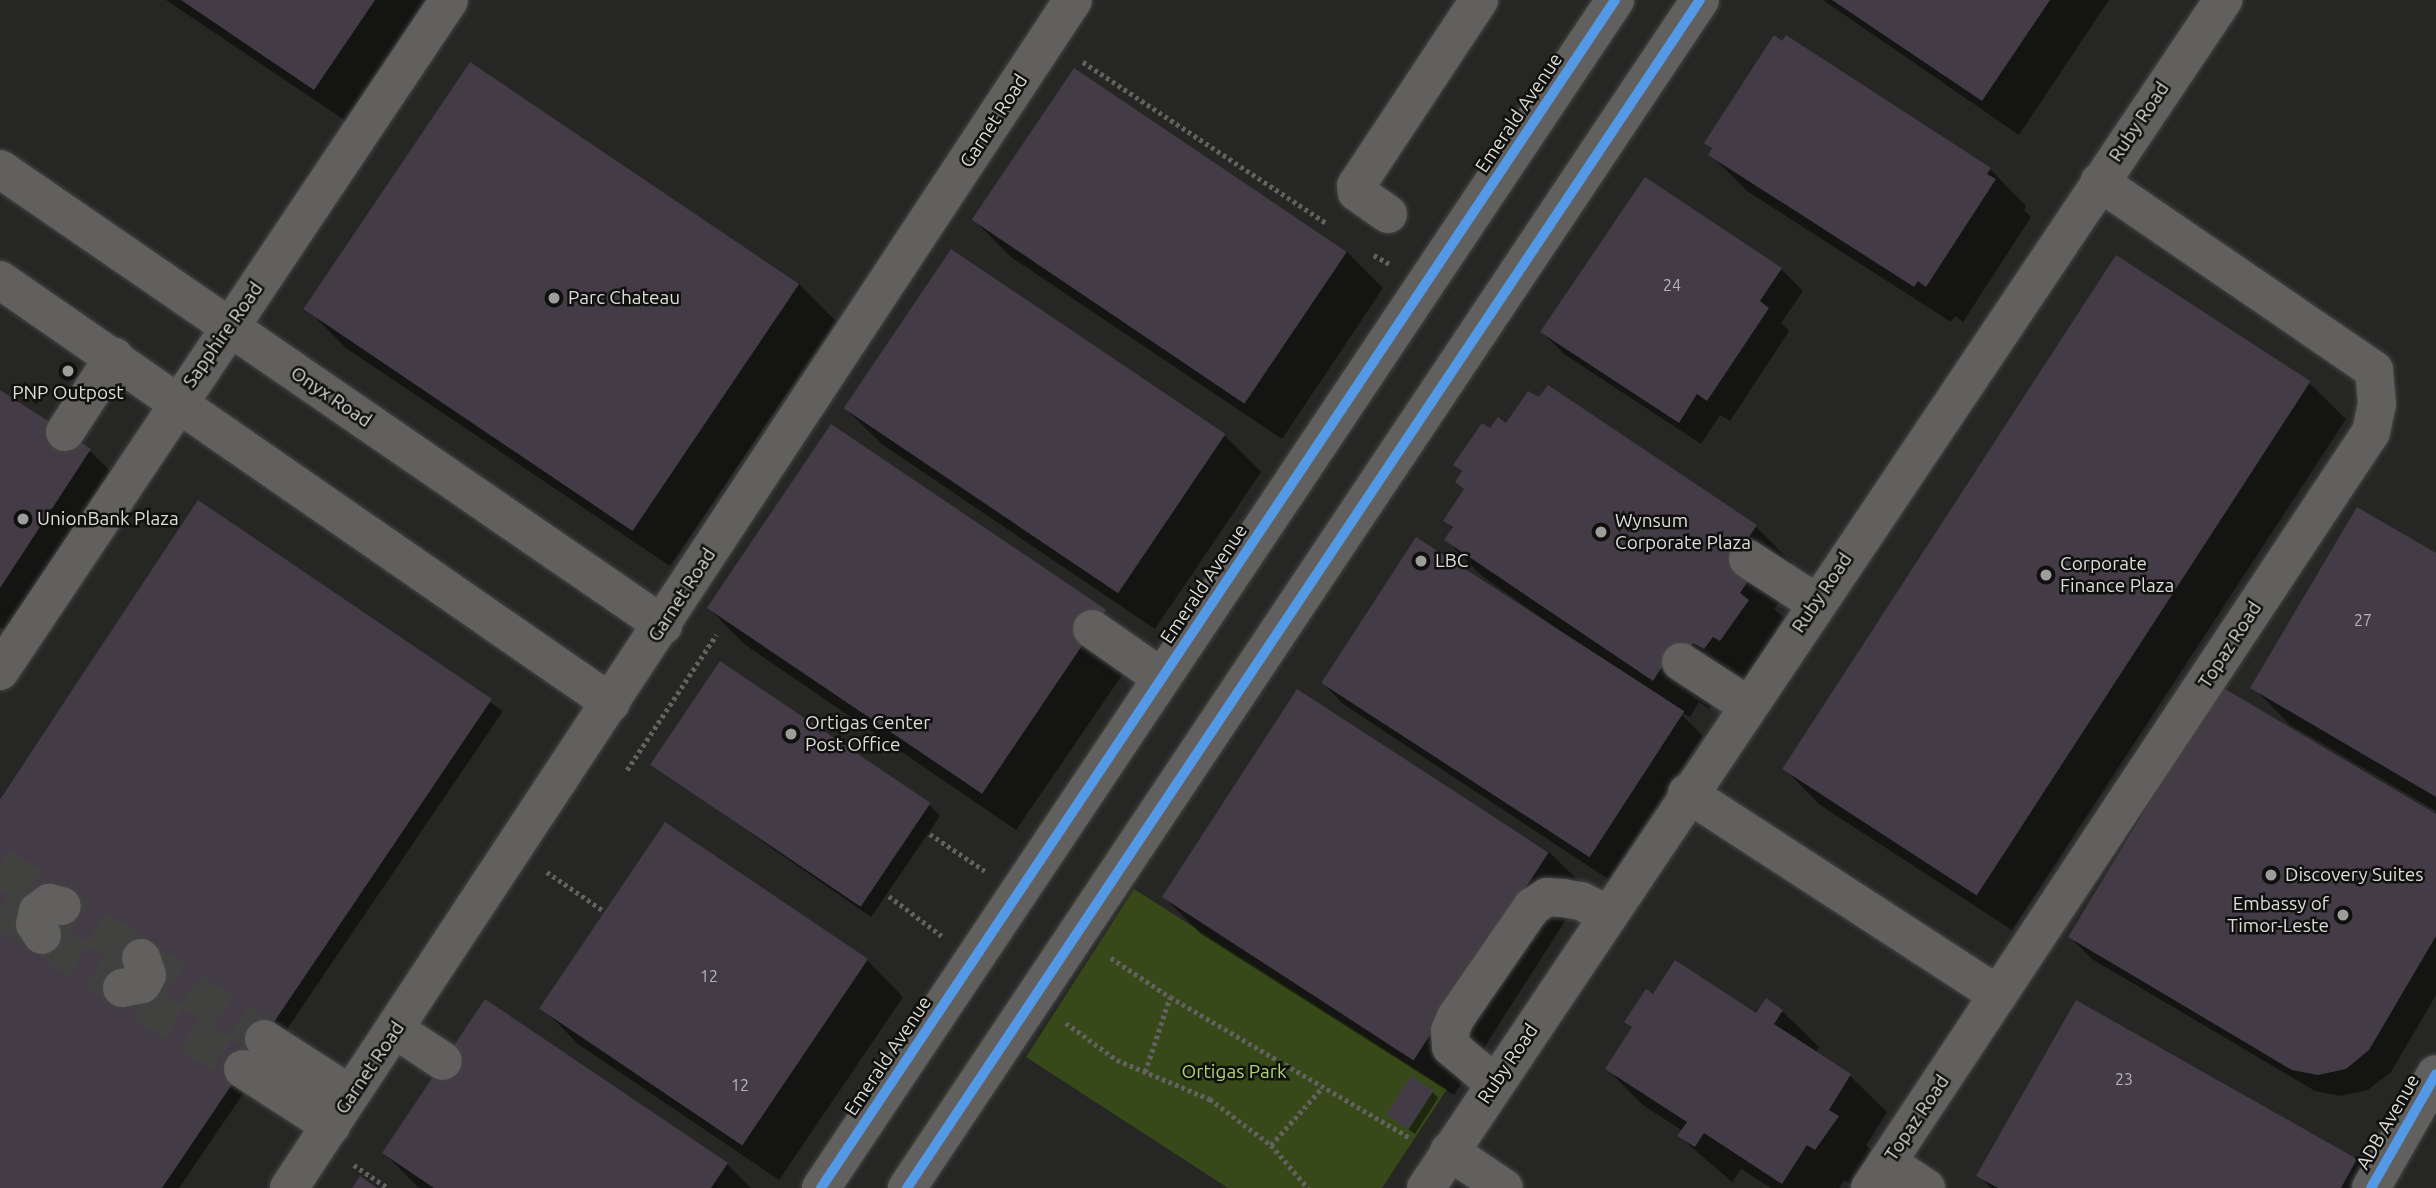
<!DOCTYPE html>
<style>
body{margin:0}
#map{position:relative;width:2436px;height:1188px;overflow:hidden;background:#262625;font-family:Ubuntu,sans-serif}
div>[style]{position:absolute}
.green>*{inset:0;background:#384919}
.shadow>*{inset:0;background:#0007}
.building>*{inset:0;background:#433c46;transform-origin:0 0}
.minor-tunnel>*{height:38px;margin-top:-19px;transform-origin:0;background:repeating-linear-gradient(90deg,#414140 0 38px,transparent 0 57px)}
.path>*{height:4.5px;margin-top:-2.25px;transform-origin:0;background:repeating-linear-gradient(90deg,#636261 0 3.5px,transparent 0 7px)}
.roads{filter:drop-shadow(0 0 2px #444) drop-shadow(0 0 2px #444)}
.minor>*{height:38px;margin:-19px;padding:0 19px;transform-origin:19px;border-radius:19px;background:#61605f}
.cycleway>*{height:10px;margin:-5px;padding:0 5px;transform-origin:5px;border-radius:5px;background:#5399e6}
.dots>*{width:19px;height:19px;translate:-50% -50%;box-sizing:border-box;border:4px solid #10100f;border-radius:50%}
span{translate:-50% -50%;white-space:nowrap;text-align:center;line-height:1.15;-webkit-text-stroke:5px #10100f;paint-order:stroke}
.number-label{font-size:16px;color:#b6b5b6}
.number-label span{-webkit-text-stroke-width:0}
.street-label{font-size:19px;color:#dddddb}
.poi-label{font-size:19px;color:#dddddb}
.left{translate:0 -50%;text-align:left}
.right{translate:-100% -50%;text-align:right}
.park-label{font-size:19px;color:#add573}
</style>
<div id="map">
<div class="green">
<div style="clip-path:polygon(1134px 889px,1447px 1089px,1382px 1188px,1228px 1188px,1026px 1057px)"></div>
</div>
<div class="shadow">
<div style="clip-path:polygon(166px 0,435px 0,352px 125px)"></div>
<div style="clip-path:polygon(1823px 0,2109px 0,2019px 135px)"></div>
<div style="clip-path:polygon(1786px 37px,1990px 169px,2026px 206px,2024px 210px,2031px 217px,1963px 322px,1955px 316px,1951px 322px,1747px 191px,1710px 154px,1713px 150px,1706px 142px)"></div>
<div style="clip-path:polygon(471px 64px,799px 284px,836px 321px,670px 566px,346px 348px,310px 312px)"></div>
<div style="clip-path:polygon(975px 221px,1347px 252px,1383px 288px,1282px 439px,1011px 257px)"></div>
<div style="clip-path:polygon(952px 251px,1224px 435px,1261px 472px,1155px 629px,883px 445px,846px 409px)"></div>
<div style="clip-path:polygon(1781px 269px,1803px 291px,1781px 323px,1789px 331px,1730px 421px,1720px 415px,1701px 444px,1564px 354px,1542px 332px)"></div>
<div style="clip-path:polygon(2309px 383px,2346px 419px,2012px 930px,1820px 805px,1784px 768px)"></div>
<div style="clip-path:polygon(0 392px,90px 451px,118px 479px,15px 637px,0 627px)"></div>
<div style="clip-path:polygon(1507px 425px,1756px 527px,1792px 563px,1786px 573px,1794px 581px,1774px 609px,1784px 618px,1776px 630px,1784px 638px,1741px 685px,1730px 678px,1709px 709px,1699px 702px,1690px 717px,1678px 711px,1703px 736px,1608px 879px,1343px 704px,1322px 682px,1639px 686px,1482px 576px,1446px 540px,1453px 529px,1445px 521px,1466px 490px,1463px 473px,1455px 465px,1490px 430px)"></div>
<div style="clip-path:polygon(199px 502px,503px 711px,179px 1188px,0 1188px,0 798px)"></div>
<div style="clip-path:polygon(2436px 555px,2436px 811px,2289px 724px,2253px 687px)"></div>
<div style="clip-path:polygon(708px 607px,1104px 612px,1140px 649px,1016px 830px,744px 644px)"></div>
<div style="clip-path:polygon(1297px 692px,1549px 852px,1586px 888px,1454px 1095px,1201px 934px,1165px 898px)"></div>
<div style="clip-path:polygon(651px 764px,929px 804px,940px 816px,871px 917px)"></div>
<div style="clip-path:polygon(2436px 816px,2436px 995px,2391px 1072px,2368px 1090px,2340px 1096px,2315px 1091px,2092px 959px,2070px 937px)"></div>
<div style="clip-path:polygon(867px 960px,903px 997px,779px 1180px,578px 1044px,542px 1007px)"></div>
<div style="clip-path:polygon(1654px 997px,1757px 1015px,1782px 1011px,1819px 1047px,1815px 1053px,1850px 1076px,1887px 1112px,1866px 1145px,1874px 1153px,1852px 1185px,1844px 1180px,1839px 1188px,1771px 1188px,1741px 1169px,1732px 1182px,1679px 1136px,1683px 1131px,1643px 1105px,1607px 1069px,1633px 1028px,1627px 1022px)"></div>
<div style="clip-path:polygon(1433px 1092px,1438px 1098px,1415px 1134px,1390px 1115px)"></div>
<div style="clip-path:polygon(384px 1153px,727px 1164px,751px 1188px,419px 1188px)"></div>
<div style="clip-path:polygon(2356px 1160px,2378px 1182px,2374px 1188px,1991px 1188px,1979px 1176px)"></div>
</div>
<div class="building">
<div style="clip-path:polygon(181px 0,375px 0,314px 90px)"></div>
<div style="clip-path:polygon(1832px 0,2050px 0,1982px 101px)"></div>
<div style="clip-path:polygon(1774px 35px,1782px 41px,1786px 35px,1991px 168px,1987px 174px,1996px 179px,1926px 287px,1918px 281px,1914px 287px,1708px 155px,1712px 148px,1704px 143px)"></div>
<div style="left:470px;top:62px;width:397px;height:298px;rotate:34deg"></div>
<div style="left:1074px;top:68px;width:329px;height:183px;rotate:34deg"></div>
<div style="clip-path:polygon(1645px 177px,1782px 268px,1760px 301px,1769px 308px,1707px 401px,1697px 394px,1679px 423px,1540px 332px)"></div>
<div style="left:951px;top:249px;width:331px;height:192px;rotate:34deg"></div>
<div style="left:2116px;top:255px;width:232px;height:613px;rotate:33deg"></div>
<div style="clip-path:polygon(1548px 385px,1757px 525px,1749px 537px,1759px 543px,1738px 574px,1748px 581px,1740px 593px,1749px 600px,1720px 641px,1713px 637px,1704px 649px,1693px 643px,1672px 674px,1662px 667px,1653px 681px,1444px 540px,1453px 527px,1443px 521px,1464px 489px,1455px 482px,1462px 471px,1453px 465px,1482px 423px,1490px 428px,1498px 417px,1506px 423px,1528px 391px,1539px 397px)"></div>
<div style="clip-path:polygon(0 390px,91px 449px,0 588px)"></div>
<div style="left:831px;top:424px;width:332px;height:222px;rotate:34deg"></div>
<div style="clip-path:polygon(198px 500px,492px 699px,162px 1188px,0 1188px,0 799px)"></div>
<div style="clip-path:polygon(2357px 507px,2436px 553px,2436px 797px,2250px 688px)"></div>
<div style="left:1416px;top:537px;width:320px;height:174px;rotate:33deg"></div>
<div style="left:720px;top:661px;width:254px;height:125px;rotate:34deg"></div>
<div style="clip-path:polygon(2220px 686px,2436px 814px,2436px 936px,2369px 1050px,2346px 1069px,2318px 1075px,2292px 1070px,2068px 937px)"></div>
<div style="left:1297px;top:689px;width:300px;height:248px;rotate:33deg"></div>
<div style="left:665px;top:822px;width:245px;height:225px;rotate:34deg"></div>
<div style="clip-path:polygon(1675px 960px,1756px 1013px,1766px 998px,1783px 1010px,1774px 1024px,1851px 1074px,1829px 1110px,1839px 1116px,1815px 1150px,1807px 1145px,1782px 1184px,1704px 1133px,1695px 1147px,1677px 1136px,1687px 1122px,1605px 1069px,1632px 1027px,1624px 1022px,1646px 989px,1653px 994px)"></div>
<div style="clip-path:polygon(485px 999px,728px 1163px,711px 1188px,434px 1188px,382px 1153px)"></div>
<div style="clip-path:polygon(2076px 1000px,2357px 1159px,2341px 1188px,1998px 1188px,1976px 1176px)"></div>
<div style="left:1411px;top:1076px;width:27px;height:46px;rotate:33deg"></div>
<div style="clip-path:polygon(360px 1176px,377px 1188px,352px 1188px)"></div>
</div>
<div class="minor-tunnel">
<div style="left:0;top:866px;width:316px;rotate:33.2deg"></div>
<div style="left:0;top:908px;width:291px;rotate:33.5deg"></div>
</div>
<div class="path">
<div style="left:1083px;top:62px;width:291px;rotate:33.5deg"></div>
<div style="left:1374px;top:255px;width:20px;rotate:30deg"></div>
<div style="left:627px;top:770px;width:162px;rotate:-56.6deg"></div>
<div style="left:930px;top:834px;width:66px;rotate:33.9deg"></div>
<div style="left:547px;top:872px;width:69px;rotate:34.4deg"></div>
<div style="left:889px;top:896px;width:66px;rotate:37deg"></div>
<div style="left:1111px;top:958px;width:71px;rotate:33.5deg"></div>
<div style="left:1170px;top:997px;width:277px;rotate:30.4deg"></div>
<div style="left:1066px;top:1023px;width:63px;rotate:36deg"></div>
<div style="left:1117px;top:1060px;width:101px;rotate:22.8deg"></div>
<div style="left:1210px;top:1099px;width:76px;rotate:37deg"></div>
<div style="left:1271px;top:1145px;width:57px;rotate:49.3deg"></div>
<div style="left:1145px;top:1072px;width:79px;rotate:-71.6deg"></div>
<div style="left:1271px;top:1145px;width:76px;rotate:-48.2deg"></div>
<div style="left:354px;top:1165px;width:41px;rotate:34.1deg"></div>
</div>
<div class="roads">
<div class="minor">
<div style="left:0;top:169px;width:805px;rotate:34.52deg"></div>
<div style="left:1388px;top:214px;width:38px;rotate:-145deg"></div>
<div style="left:1357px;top:192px;width:6px;rotate:-99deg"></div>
<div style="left:1356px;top:186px;width:223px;rotate:-56.5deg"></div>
<div style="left:0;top:280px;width:743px;rotate:34.7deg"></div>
<div style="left:65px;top:432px;width:90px;rotate:-56.8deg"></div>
<div style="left:1748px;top:559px;width:81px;rotate:32.9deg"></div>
<div style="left:1092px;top:629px;width:85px;rotate:35deg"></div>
<div style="left:1681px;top:662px;width:79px;rotate:33.1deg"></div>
<div style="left:0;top:671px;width:807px;rotate:-56.21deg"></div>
<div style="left:1687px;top:793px;width:371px;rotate:33deg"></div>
<div style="left:42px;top:935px;width:13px;rotate:-122deg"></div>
<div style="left:35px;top:924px;width:13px;rotate:-77deg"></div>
<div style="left:38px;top:911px;width:14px;rotate:-36deg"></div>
<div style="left:49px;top:903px;width:13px;rotate:13deg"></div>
<div style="left:122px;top:988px;width:20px;rotate:-11deg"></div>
<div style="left:142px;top:984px;width:10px;rotate:-61deg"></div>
<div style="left:147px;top:975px;width:18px;rotate:-109deg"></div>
<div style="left:396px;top:1030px;width:56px;rotate:33.4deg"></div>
<div style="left:264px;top:1039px;width:103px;rotate:32.8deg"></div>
<div style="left:243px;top:1069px;width:105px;rotate:32.9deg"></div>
<div style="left:1495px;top:1084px;width:57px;rotate:-139.9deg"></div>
<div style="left:1451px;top:1047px;width:16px;rotate:-94deg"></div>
<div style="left:1450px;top:1031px;width:15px;rotate:-67deg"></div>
<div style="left:1456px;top:1017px;width:134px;rotate:-55.4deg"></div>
<div style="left:1532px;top:907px;width:18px;rotate:-34deg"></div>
<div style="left:1547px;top:897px;width:15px;rotate:4deg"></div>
<div style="left:1562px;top:898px;width:19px;rotate:9deg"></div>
<div style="left:1581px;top:901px;width:29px;rotate:27deg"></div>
<div style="left:1449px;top:1151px;width:66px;rotate:33.9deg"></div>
<div style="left:1887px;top:1162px;width:47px;rotate:33.7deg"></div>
<div style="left:289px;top:1188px;width:1423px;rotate:-56.58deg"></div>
<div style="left:821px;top:1188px;width:1429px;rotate:-56.24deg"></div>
<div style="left:907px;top:1188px;width:1428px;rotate:-56.28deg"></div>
<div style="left:1426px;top:1188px;width:1431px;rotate:-56.14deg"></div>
<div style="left:1870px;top:1188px;width:907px;rotate:-56.47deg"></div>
<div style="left:2371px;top:432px;width:29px;rotate:-78deg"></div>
<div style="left:2377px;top:404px;width:34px;rotate:-95deg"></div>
<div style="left:2374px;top:370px;width:333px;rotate:-145.6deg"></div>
<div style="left:2371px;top:1188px;width:131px;rotate:-60.3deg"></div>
</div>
</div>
<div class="cycleway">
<div style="left:821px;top:1188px;width:1429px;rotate:-56.24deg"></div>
<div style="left:907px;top:1188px;width:1428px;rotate:-56.28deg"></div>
<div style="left:2371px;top:1188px;width:131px;rotate:-60.3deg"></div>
</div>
<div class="dots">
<div style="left:554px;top:298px;background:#9d9d9b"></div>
<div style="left:68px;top:371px;background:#9d9d9b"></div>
<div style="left:23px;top:519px;background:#9d9d9b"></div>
<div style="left:1601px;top:532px;background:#9d9d9b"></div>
<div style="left:1421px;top:561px;background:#9d9d9b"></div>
<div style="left:2046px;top:575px;background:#9d9d9b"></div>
<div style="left:791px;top:734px;background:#9d9d9b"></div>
<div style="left:2271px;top:875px;background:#9d9d9b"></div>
<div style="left:2343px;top:915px;background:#9d9d9b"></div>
</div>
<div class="number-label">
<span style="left:1672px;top:285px">24</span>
<span style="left:2363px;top:620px">27</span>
<span style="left:709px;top:976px">12</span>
<span style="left:2124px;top:1079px">23</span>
<span style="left:740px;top:1085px">12</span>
</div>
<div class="street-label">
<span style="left:1519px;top:113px;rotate:-56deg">Emerald Avenue</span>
<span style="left:994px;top:121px;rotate:-57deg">Garnet Road</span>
<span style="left:2139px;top:122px;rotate:-56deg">Ruby Road</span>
<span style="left:223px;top:335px;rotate:-55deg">Sapphire Road</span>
<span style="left:331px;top:397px;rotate:34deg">Onyx Road</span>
<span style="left:1204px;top:584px;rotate:-56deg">Emerald Avenue</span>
<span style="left:1822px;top:593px;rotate:-56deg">Ruby Road</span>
<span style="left:682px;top:595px;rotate:-57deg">Garnet Road</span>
<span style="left:2230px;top:645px;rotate:-57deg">Topaz Road</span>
<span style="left:888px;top:1056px;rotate:-56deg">Emerald Avenue</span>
<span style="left:1508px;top:1064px;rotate:-56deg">Ruby Road</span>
<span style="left:370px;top:1068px;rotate:-56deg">Garnet Road</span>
<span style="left:1917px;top:1118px;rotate:-56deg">Topaz Road</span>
<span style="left:2388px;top:1122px;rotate:-60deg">ADB Avenue</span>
</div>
<div class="poi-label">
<span class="left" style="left:568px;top:298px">Parc Chateau</span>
<span style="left:68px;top:393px">PNP Outpost</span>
<span class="left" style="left:37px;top:519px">UnionBank Plaza</span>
<span class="left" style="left:1615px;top:532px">Wynsum<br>Corporate Plaza</span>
<span class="left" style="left:1435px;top:561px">LBC</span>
<span class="left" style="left:2060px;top:575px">Corporate<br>Finance Plaza</span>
<span class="left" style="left:805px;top:734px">Ortigas Center<br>Post Office</span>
<span class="left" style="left:2285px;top:875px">Discovery Suites</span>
<span class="right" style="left:2329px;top:915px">Embassy of<br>Timor-Leste</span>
</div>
<div class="park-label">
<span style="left:1234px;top:1072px">Ortigas Park</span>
</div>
</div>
